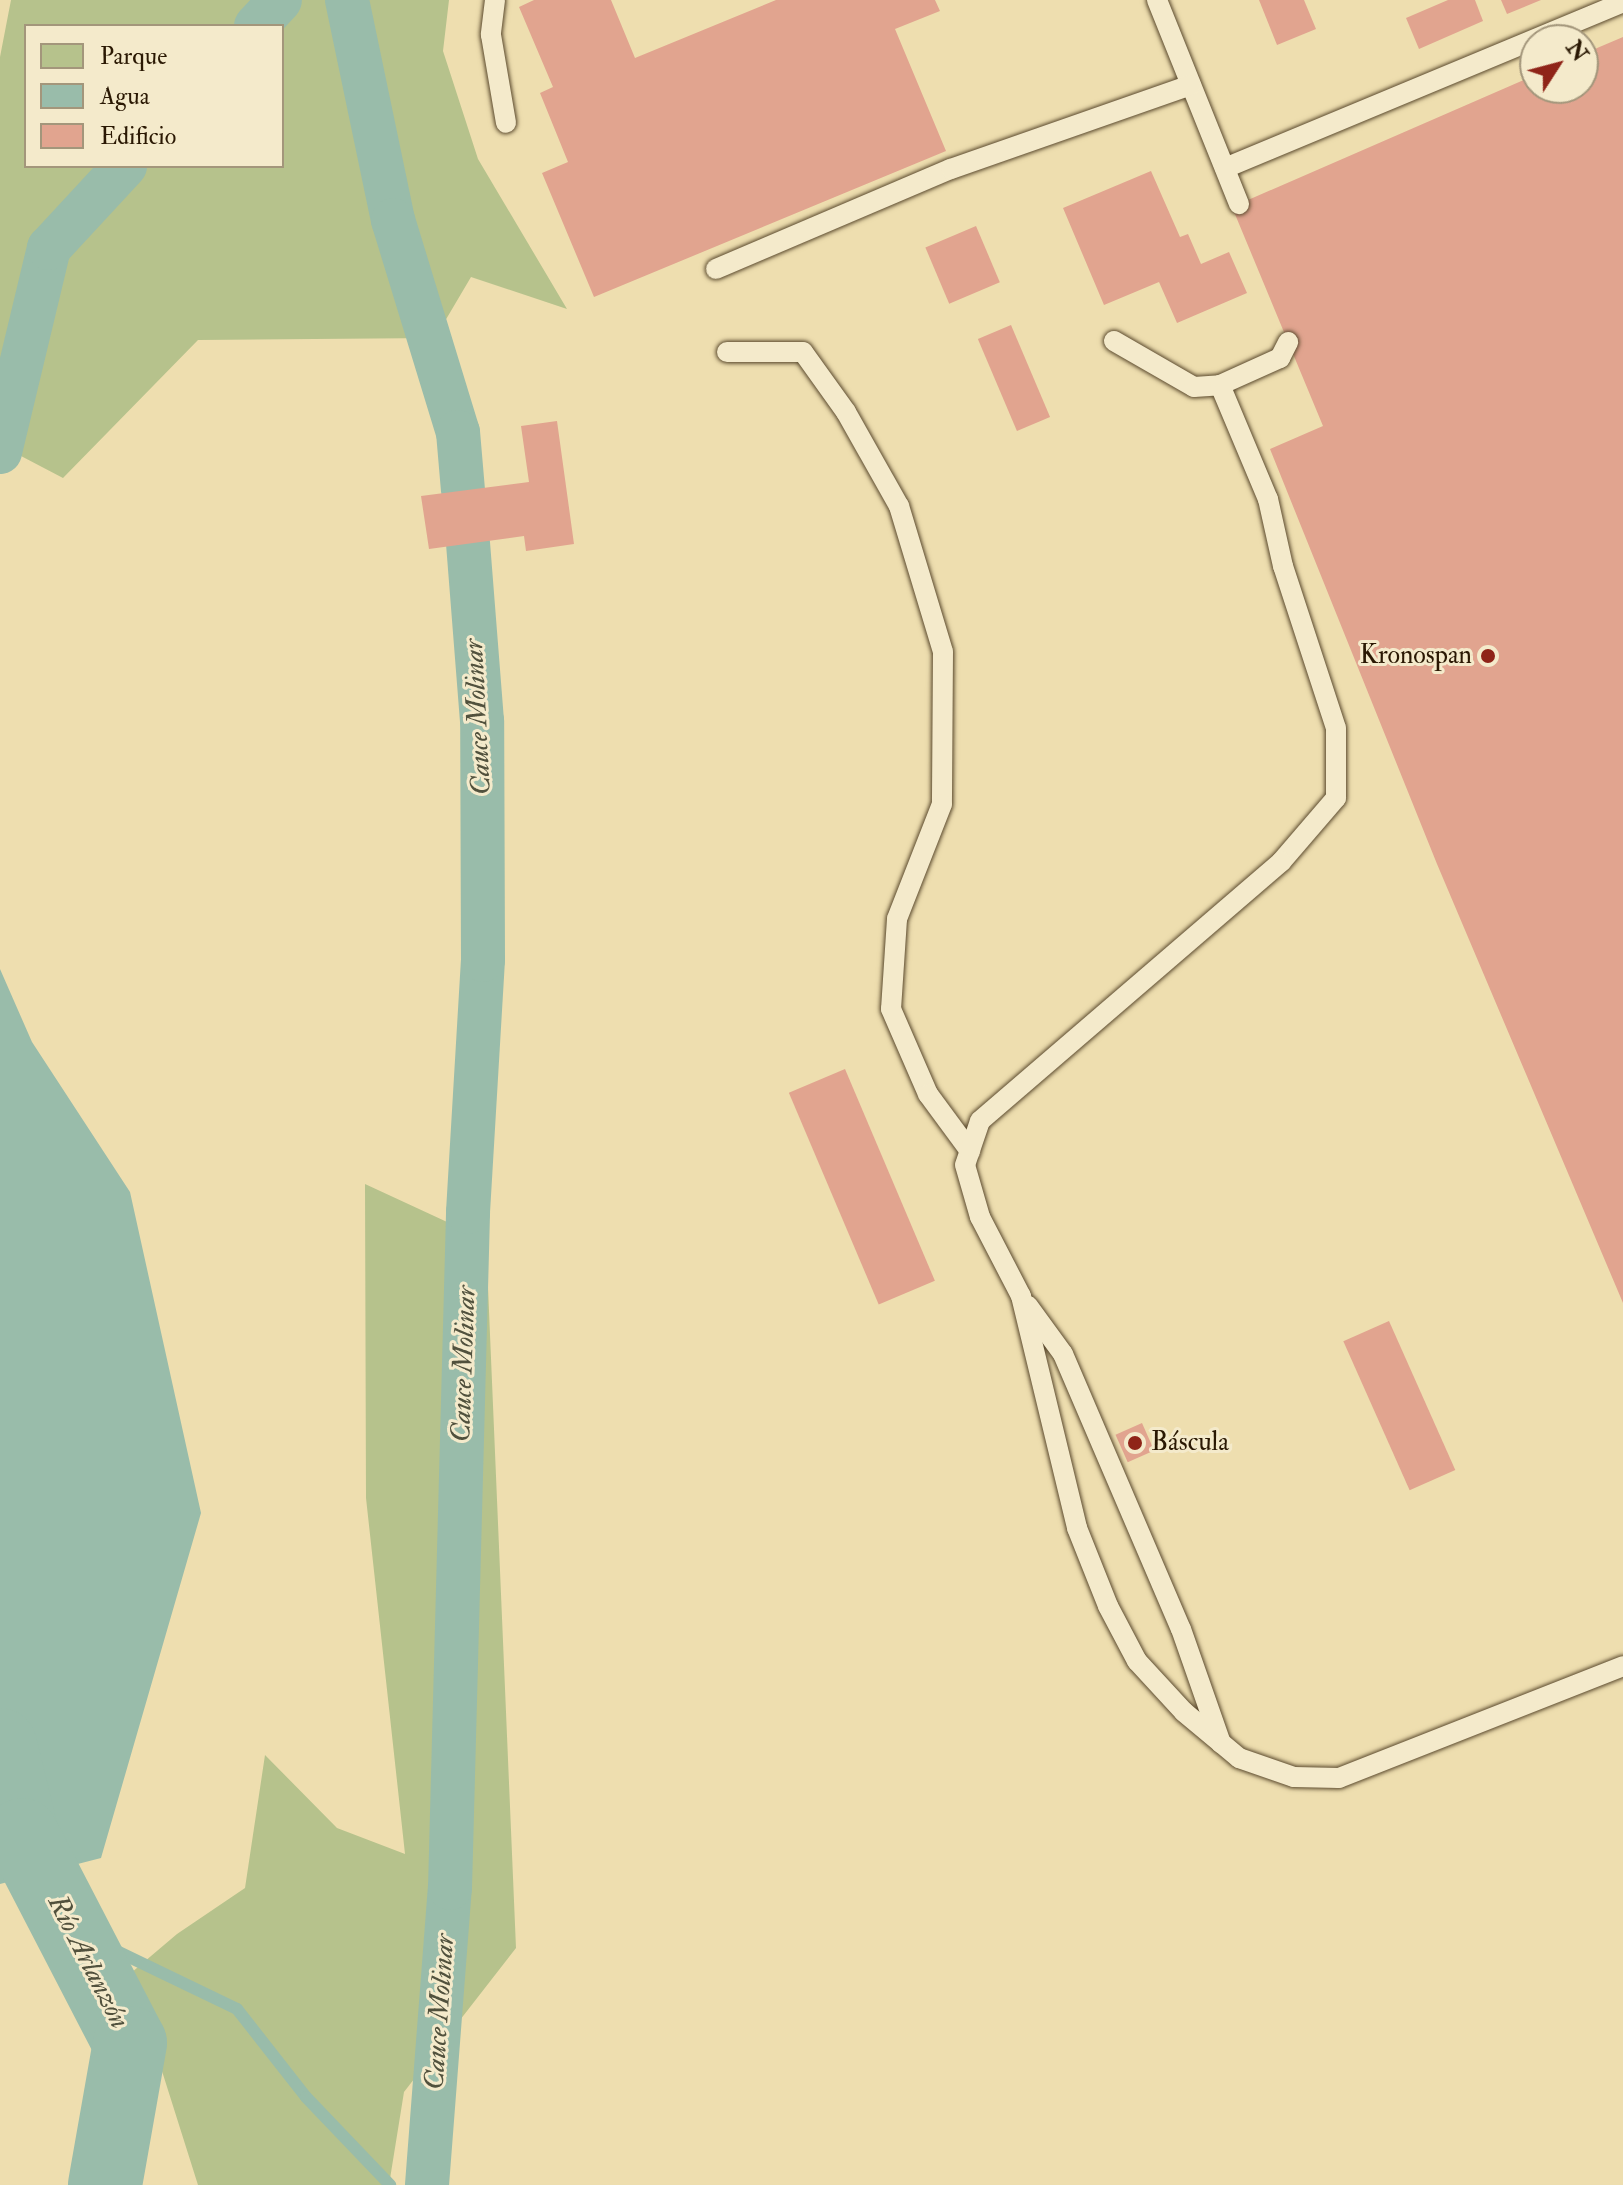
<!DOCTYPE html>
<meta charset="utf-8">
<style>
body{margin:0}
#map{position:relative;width:1623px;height:2185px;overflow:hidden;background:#eedeaf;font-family:"IM FELL Double Pica",serif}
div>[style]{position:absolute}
.green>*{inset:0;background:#b6c28c}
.water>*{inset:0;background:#99bcaa}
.stream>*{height:12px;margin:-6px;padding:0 6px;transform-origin:6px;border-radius:6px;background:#99bcaa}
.canal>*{height:44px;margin:-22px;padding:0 22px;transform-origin:22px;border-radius:22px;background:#99bcaa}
.river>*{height:74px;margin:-37px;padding:0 37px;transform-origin:37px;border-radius:37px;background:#99bcaa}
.building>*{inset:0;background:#e1a48f;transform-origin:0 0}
.roads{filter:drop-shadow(0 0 2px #5b4a2e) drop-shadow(0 0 2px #5b4a2e)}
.lane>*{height:20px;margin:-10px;padding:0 10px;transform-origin:10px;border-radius:10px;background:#f4eacb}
.dots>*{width:22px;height:22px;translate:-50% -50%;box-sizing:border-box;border:4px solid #f4eacb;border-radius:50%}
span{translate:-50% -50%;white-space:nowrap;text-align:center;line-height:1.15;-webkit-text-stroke:6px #f4eacb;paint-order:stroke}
.poi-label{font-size:26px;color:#2a1803}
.right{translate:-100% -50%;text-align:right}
.left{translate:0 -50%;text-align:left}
.water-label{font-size:28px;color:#51513d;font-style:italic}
.legend{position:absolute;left:24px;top:24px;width:260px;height:144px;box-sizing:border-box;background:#f4eacb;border:2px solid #a3967b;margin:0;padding:10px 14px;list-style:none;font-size:24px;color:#2a1803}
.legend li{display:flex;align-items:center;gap:16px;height:40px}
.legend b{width:40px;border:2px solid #a3967b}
.north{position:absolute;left:1519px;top:24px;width:80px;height:80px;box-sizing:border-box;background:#f4eacb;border:2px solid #a3967b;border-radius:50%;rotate:54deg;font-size:22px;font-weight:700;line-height:32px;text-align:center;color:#2a1803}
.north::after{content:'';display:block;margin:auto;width:28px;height:36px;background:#8f2418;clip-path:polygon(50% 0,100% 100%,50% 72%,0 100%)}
</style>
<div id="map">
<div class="green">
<div style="clip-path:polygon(evenodd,11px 0,449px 0,443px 51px,478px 159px,567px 309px,471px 277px,435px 338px,198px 340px,63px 478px,0 445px,0 57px,11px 0,26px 26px,282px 26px,282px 166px,26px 166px,26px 26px)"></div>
<div style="clip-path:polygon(365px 1184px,486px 1240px,516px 1948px,404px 2092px,389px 2185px,198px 2185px,131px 1973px,177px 1934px,245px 1888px,265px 1755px,337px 1828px,405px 1854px,366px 1498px)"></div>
</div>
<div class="water">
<div style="clip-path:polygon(0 969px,32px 1042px,130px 1192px,201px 1513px,101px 1858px,0 1884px)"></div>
</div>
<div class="stream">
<div style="left:71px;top:1929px;width:184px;rotate:25.7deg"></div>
<div style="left:237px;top:2009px;width:112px;rotate:51.9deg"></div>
<div style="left:306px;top:2097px;width:122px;rotate:46.3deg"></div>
</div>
<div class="canal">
<div style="left:347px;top:0;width:225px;rotate:78.2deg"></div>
<div style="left:393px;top:220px;width:222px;rotate:73deg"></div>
<div style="left:458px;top:432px;width:58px;rotate:85.1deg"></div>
<div style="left:256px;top:26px;width:35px;rotate:-47deg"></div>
<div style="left:0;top:452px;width:210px;rotate:-76.5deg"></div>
<div style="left:49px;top:248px;width:112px;rotate:-47.2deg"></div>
<div style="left:427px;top:2185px;width:298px;rotate:-85.6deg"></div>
<div style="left:450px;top:1888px;width:676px;rotate:-88.47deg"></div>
<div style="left:468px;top:1212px;width:252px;rotate:-86.6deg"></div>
<div style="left:483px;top:960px;width:239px;rotate:-90.2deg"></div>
<div style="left:482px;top:721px;width:178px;rotate:-94.5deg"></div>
</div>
<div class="river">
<div style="left:0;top:1745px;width:93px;rotate:76.3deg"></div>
<div style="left:22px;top:1835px;width:234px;rotate:62.6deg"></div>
<div style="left:130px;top:2043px;width:144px;rotate:100deg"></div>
</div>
<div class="building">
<div style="clip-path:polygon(534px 0,611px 0,635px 58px,776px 0,935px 0,940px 11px,895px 29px,946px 151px,594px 297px,542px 173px,568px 162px,540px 93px,553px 87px,519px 7px)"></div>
<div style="clip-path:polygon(1259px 0,1304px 0,1316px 29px,1277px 45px)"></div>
<div style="clip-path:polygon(1448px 0,1475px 0,1483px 21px,1419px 49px,1406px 18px)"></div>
<div style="clip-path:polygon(1501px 0,1541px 0,1507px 14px)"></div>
<div style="clip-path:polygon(1623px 37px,1623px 1303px,1437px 864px,1270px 449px,1323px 426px,1232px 207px,1535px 75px,1535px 88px,1583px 88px,1583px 54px)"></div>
<div style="clip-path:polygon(1151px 171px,1180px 237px,1188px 234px,1201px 264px,1229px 252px,1247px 293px,1177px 323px,1159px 282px,1104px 305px,1063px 208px)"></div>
<div style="left:976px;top:226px;width:61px;height:55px;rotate:67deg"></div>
<div style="left:1011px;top:325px;width:100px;height:36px;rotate:67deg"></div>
<div style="clip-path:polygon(557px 421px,574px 544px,526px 551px,524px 536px,429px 549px,421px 496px,529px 482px,521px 426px)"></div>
<div style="left:845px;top:1069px;width:230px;height:61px;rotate:67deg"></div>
<div style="left:1389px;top:1321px;width:163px;height:50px;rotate:66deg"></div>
<div style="left:1142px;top:1423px;width:30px;height:29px;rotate:66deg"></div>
</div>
<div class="roads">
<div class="lane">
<div style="left:495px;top:0;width:35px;rotate:97deg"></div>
<div style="left:491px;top:35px;width:89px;rotate:80.3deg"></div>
<div style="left:1157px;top:0;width:220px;rotate:68.1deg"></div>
<div style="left:1225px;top:168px;width:431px;rotate:-22.6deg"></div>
<div style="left:716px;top:269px;width:255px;rotate:-23.1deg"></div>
<div style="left:951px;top:169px;width:254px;rotate:-19.3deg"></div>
<div style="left:1114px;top:341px;width:92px;rotate:29.9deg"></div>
<div style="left:1194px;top:387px;width:26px;rotate:-4deg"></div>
<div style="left:1220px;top:385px;width:66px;rotate:-24.2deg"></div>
<div style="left:1280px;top:358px;width:18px;rotate:-63deg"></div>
<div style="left:727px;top:352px;width:76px"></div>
<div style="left:803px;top:352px;width:74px;rotate:54.4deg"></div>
<div style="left:846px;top:412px;width:108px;rotate:60.6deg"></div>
<div style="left:899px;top:506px;width:152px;rotate:73.2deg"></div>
<div style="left:943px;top:652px;width:152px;rotate:90.4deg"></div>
<div style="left:942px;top:804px;width:123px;rotate:111.4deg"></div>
<div style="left:897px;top:919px;width:90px;rotate:93.8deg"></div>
<div style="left:891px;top:1009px;width:93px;rotate:66.5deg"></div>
<div style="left:928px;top:1094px;width:71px;rotate:53.6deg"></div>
<div style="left:1220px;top:385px;width:124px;rotate:67.2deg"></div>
<div style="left:1268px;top:499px;width:69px;rotate:77.4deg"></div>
<div style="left:1283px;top:566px;width:170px;rotate:71.9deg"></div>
<div style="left:1336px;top:728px;width:70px;rotate:90deg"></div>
<div style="left:1336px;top:798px;width:84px;rotate:130.7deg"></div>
<div style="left:1281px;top:862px;width:397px;rotate:139.3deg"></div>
<div style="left:980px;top:1121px;width:46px;rotate:108.8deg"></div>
<div style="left:965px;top:1165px;width:54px;rotate:73.9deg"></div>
<div style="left:980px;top:1217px;width:89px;rotate:62.6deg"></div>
<div style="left:1021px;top:1296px;width:239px;rotate:76.4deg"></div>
<div style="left:1077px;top:1528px;width:84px;rotate:68.3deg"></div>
<div style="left:1108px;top:1606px;width:62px;rotate:62.2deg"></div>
<div style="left:1137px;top:1661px;width:69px;rotate:47.3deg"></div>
<div style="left:1184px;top:1712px;width:72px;rotate:39.9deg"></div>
<div style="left:1239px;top:1758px;width:58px;rotate:19.1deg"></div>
<div style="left:1294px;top:1777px;width:45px;rotate:1.3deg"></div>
<div style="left:1339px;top:1778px;width:305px;rotate:-21.5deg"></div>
<div style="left:1028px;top:1306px;width:59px;rotate:53.9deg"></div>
<div style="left:1063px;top:1354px;width:299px;rotate:66.8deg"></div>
<div style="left:1181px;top:1629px;width:121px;rotate:70.7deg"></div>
</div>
</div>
<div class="dots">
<div style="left:1488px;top:656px;background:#8f2418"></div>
<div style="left:1135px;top:1443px;background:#8f2418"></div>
</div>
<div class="poi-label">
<span class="right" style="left:1472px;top:656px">Kronospan</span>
<span class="left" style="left:1151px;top:1443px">Báscula</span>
</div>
<div class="water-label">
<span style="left:478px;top:717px;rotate:-93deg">Cauce Molinar</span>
<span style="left:464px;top:1364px;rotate:-88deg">Cauce Molinar</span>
<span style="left:88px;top:1962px;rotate:63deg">Río Arlanzón</span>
<span style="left:440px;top:2012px;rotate:-86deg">Cauce Molinar</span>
</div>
<ul class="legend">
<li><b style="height:22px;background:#b6c28c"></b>Parque</li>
<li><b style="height:22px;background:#99bcaa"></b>Agua</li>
<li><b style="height:22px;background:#e1a48f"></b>Edificio</li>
</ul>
<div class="north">N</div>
</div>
